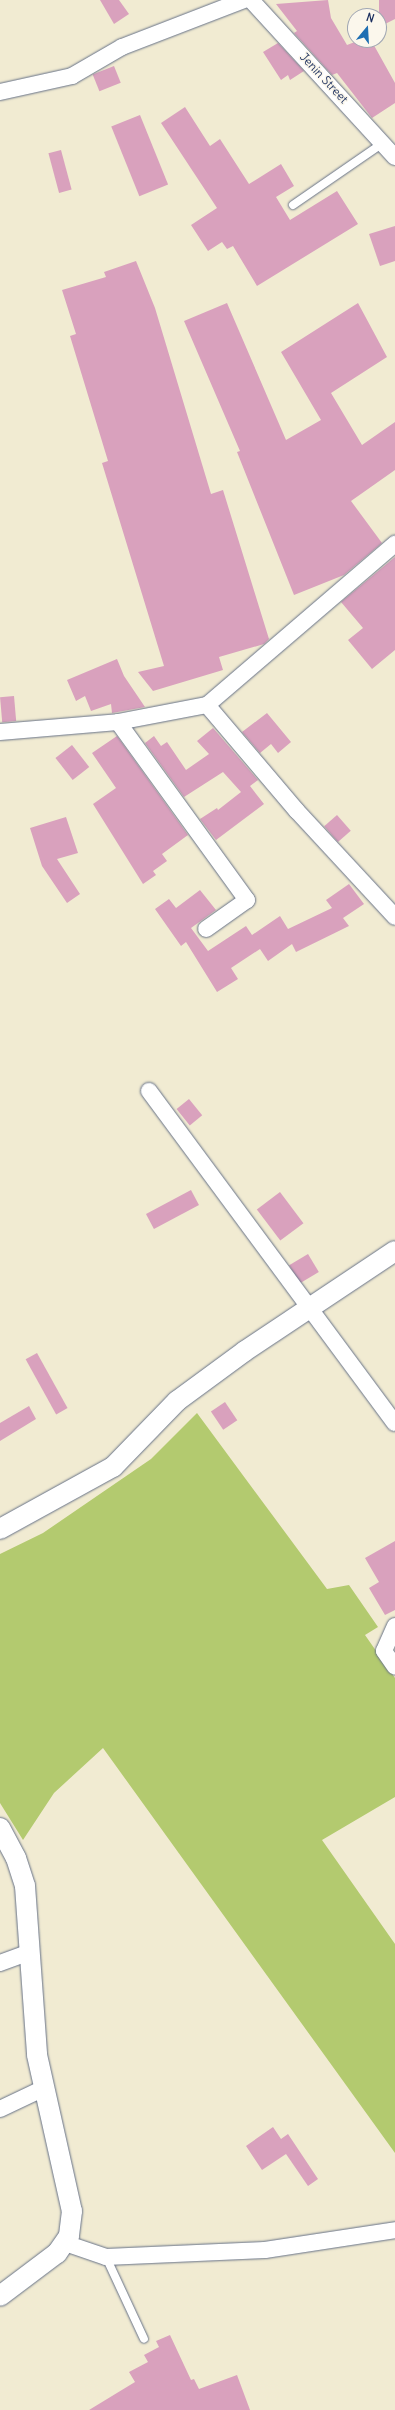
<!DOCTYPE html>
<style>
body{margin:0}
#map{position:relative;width:395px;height:2410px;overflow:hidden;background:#f1ebd2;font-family:Delius,sans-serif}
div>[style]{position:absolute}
.green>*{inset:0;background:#b3ca6f}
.building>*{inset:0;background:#d9a1bd;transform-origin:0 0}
.roads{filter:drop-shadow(0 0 1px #667187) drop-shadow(0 0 1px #667187)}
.service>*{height:8px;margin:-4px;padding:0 4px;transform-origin:4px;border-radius:4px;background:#fff}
.minor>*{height:16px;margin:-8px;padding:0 8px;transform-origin:8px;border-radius:8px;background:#fff}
.tertiary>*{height:20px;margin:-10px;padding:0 10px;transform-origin:10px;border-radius:10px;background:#fff}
span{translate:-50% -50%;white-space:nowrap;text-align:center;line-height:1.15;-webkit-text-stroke:3px #fbf7ec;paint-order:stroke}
.street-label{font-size:12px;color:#1b2f5e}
.north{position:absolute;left:347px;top:8px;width:40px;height:40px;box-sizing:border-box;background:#fbf7ec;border:1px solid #a1a7b3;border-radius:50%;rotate:18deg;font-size:11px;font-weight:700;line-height:16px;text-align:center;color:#1b2f5e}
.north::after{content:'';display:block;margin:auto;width:14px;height:18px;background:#1f6fb2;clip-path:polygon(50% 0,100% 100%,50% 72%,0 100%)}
</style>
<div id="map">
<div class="green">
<div style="clip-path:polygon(197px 1413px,327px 1589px,349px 1585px,378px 1627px,365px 1635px,395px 1678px,395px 1797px,322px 1840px,395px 1944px,395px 2153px,103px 1748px,54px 1793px,23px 1840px,0 1803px,0 1554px,43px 1533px,151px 1459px)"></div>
</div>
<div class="building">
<div style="clip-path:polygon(100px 0,119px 0,129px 14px,114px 24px)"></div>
<div style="clip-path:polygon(328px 0,331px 18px,347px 45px,360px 40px,371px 40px,395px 83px,395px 103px,372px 118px,337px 73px,332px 75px,294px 33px,297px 31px,276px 4px)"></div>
<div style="clip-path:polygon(379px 0,395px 0,395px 19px,379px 27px)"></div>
<div style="clip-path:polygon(278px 43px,304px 71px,290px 80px,288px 75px,281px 80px,263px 52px)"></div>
<div style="left:114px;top:66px;width:18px;height:23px;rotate:68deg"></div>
<div style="clip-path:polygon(185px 107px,210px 146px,220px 139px,249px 184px,281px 164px,294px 186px,276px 197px,290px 220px,337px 191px,358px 224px,257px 286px,233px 246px,227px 249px,222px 242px,208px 251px,191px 225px,217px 208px,161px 123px)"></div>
<div style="left:140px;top:115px;width:75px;height:31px;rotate:68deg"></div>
<div style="left:61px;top:150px;width:41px;height:13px;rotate:75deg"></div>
<div style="clip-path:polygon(395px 226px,395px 261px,380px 266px,369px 234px)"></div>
<div style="clip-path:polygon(136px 261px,155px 308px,211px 494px,223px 490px,269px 639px,264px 644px,219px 657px,223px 670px,153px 691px,138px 672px,164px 666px,102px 463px,108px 461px,70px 336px,76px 334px,62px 290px,106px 277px,104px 272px)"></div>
<div style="clip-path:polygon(227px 303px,286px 440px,321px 420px,281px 352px,358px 303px,387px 357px,331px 393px,362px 445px,395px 422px,395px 470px,351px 501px,382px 543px,344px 575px,294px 595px,237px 452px,240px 451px,184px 321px)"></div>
<div style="clip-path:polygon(395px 557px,395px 650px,372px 669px,348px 640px,363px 628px,341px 602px)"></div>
<div style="clip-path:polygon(117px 659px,124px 676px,145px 707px,112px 713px,111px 704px,91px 711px,85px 696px,76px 701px,67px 680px)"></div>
<div style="left:14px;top:696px;width:25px;height:14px;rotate:85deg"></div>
<div style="clip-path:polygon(267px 713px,291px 742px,278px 753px,271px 744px,260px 753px,242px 732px)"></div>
<div style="clip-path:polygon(213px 728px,258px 780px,250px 786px,264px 804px,216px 840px,200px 819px,217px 808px,218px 810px,241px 792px,223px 772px,184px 797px,145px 743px,154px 736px,161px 746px,167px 742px,186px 770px,209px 754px,197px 741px)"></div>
<div style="clip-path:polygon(117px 736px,188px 835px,162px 854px,167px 861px,153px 871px,156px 875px,143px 884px,93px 804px,116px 788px,92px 753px)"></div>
<div style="left:72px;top:745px;width:28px;height:21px;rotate:52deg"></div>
<div style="left:337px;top:815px;width:21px;height:17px;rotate:49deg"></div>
<div style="clip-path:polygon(66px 817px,78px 853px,57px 859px,80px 894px,67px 903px,42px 866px,30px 828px)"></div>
<div style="clip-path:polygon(349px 884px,364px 904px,343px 918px,349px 926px,296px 952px,292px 944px,268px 961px,260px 949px,231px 968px,238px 979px,217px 992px,186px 942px,181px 946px,155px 909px,169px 899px,176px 908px,200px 890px,216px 910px,191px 928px,208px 951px,246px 926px,252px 935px,280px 916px,288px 929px,332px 908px,326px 900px)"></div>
<div style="left:189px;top:1099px;width:21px;height:16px;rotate:51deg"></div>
<div style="left:191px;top:1190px;width:17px;height:51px;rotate:62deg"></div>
<div style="left:280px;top:1192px;width:39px;height:29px;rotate:53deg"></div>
<div style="left:308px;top:1254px;width:21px;height:22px;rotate:59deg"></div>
<div style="left:37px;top:1353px;width:63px;height:13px;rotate:61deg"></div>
<div style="left:225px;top:1402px;width:22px;height:17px;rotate:56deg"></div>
<div style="clip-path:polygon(29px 1406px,36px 1419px,0 1441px,0 1423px)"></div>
<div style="clip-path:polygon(395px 1541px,395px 1610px,385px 1615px,369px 1588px,379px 1582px,365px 1558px)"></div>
<div style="clip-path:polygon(273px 2127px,281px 2139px,288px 2134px,318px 2179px,308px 2186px,286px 2154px,262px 2170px,246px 2146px)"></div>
<div style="clip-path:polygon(170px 2335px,191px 2380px,194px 2379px,199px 2389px,237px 2375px,250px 2410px,89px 2410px,135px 2382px,129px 2372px,148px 2362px,144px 2355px,159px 2347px,156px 2341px)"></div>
</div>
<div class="roads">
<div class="service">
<div style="left:293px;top:205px;width:109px;rotate:-34.6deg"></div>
<div style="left:106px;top:2257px;width:90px;rotate:65.1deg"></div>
</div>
<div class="minor">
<div style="left:251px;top:0;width:213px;rotate:47.5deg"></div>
<div style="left:0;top:92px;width:74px;rotate:-12.5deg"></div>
<div style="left:72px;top:76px;width:58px;rotate:-30.1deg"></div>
<div style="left:122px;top:47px;width:131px;rotate:-21.1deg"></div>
<div style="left:207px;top:705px;width:139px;rotate:49.7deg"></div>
<div style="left:297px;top:811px;width:144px;rotate:47.2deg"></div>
<div style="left:118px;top:722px;width:220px;rotate:54.1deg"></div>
<div style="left:247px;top:900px;width:50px;rotate:144.7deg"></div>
<div style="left:0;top:732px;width:118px;rotate:-4.8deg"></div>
<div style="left:118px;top:722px;width:91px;rotate:-10.8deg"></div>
<div style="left:207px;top:705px;width:248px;rotate:-40.6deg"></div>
<div style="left:149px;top:1091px;width:413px;rotate:53.5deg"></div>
<div style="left:395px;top:1626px;width:27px;rotate:114deg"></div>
<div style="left:384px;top:1651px;width:19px;rotate:55deg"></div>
<div style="left:0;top:1963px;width:32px;rotate:-20deg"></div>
<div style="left:0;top:2109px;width:49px;rotate:-25.5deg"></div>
<div style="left:65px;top:2243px;width:43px;rotate:18.9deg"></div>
<div style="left:106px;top:2257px;width:159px;rotate:-2.5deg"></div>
<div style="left:265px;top:2250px;width:132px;rotate:-8.7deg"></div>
</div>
<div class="tertiary">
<div style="left:0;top:1529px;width:129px;rotate:-28.8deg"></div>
<div style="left:113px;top:1467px;width:92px;rotate:-45.9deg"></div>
<div style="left:177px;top:1401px;width:84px;rotate:-36.3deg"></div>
<div style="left:245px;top:1351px;width:180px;rotate:-33.7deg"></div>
<div style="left:0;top:1828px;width:34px;rotate:62deg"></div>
<div style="left:16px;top:1858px;width:29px;rotate:72deg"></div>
<div style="left:25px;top:1886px;width:169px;rotate:85.9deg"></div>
<div style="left:37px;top:2055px;width:160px;rotate:77.4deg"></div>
<div style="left:72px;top:2211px;width:25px;rotate:97deg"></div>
<div style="left:69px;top:2236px;width:21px;rotate:125deg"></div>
<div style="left:57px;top:2253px;width:71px;rotate:143deg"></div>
</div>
</div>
<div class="street-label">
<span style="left:324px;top:78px;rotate:47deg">Jenin Street</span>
</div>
<div class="north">N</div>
</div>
